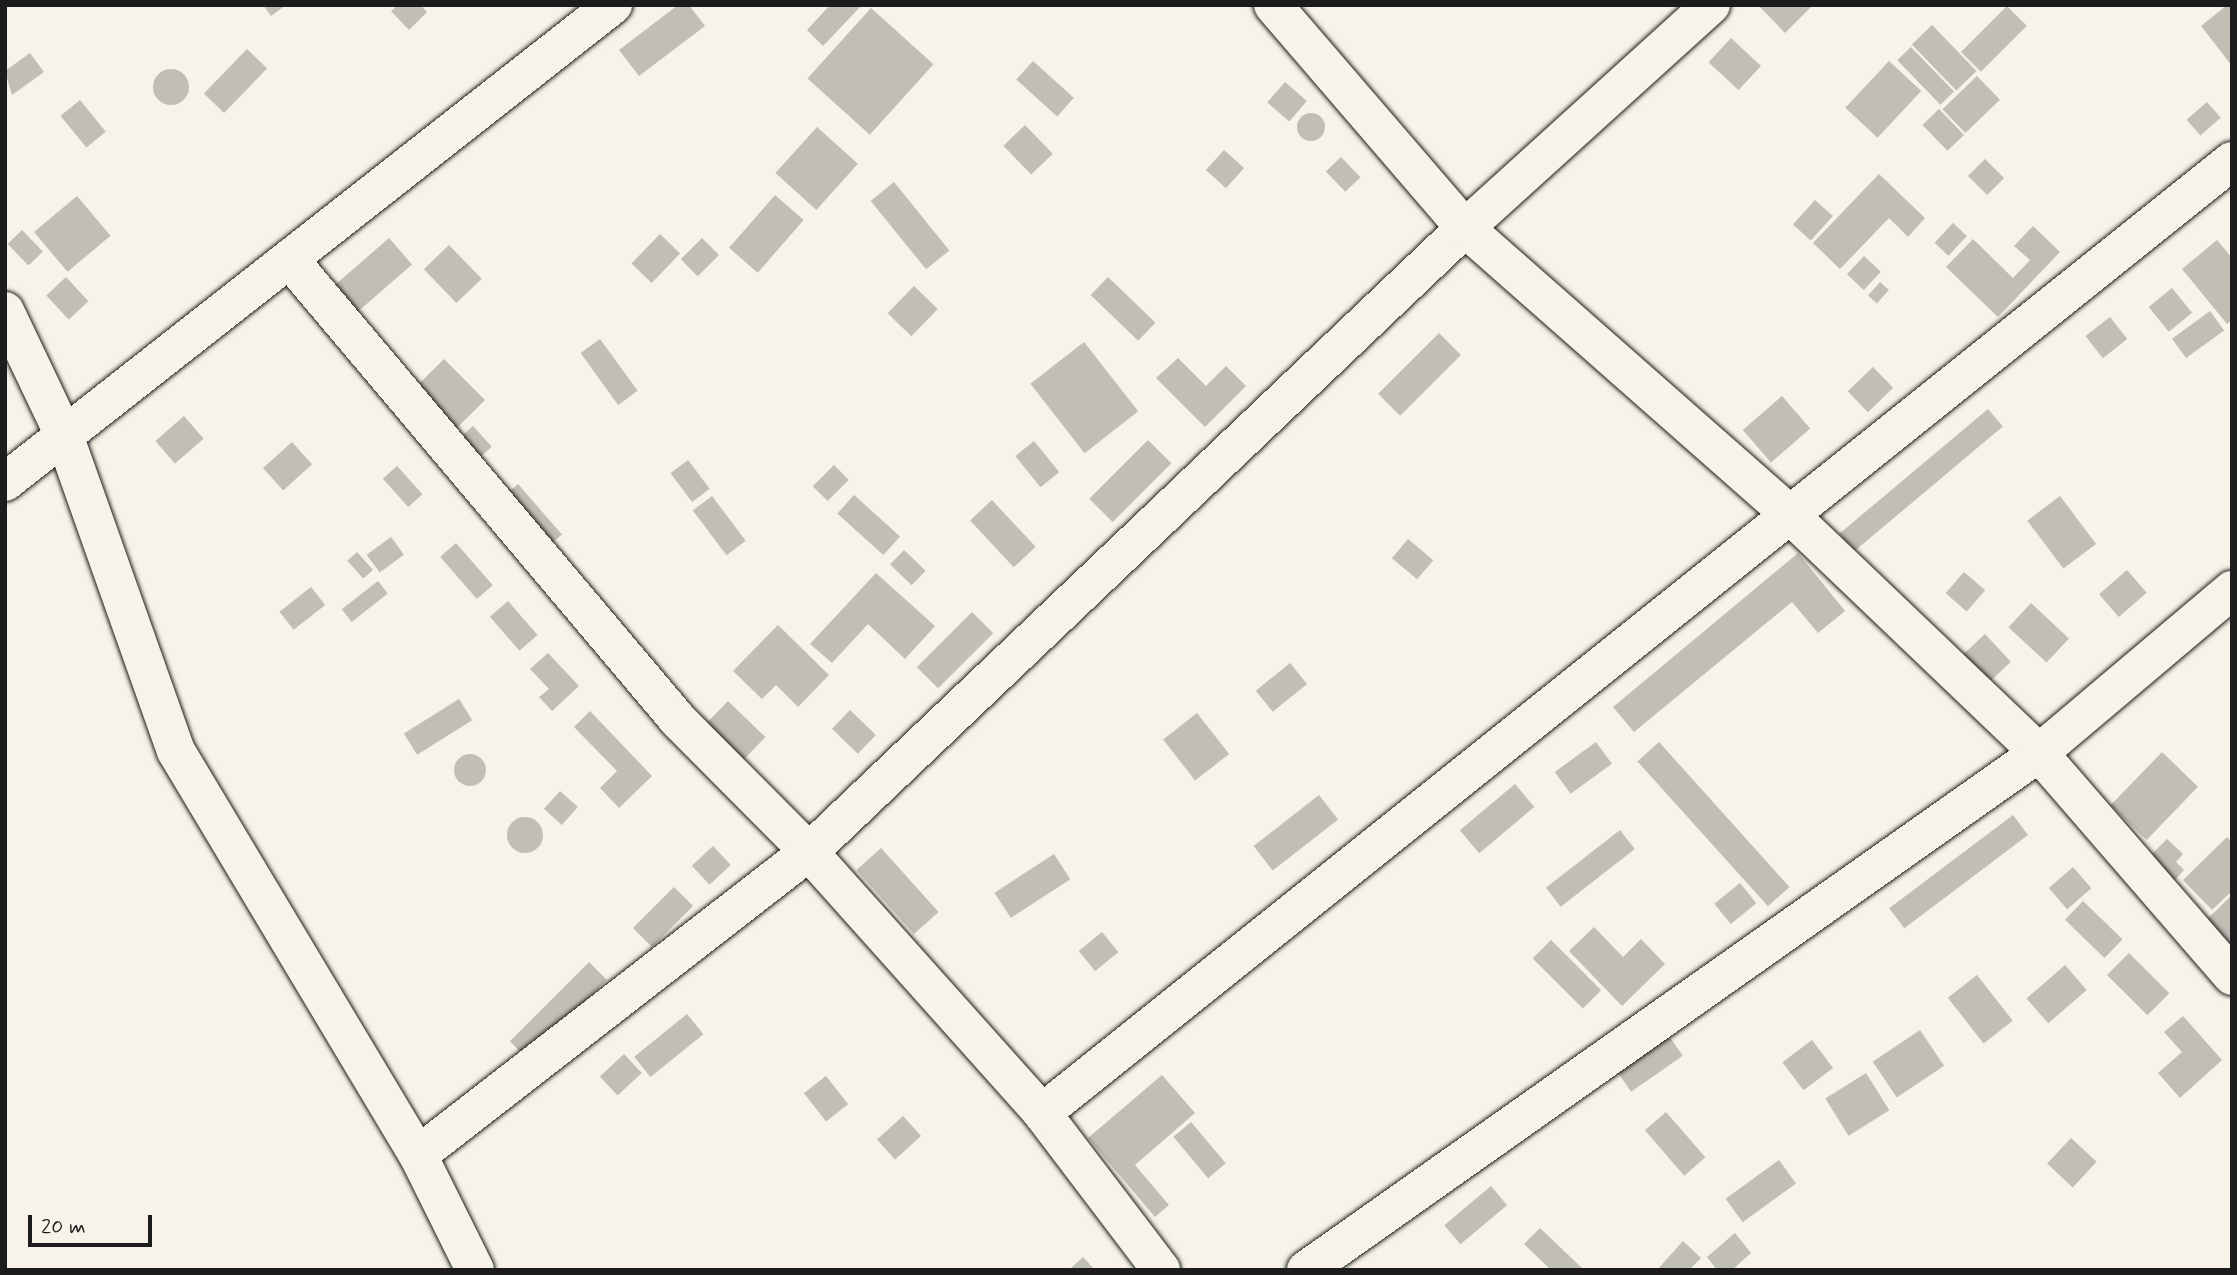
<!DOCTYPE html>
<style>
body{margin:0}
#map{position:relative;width:2237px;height:1275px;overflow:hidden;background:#f7f3e8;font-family:Mynerve,sans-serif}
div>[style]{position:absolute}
.building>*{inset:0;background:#c0beb5;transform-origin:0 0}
.round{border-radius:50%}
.roads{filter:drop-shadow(0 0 2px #1c1c1c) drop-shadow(0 0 2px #1c1c1c)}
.minor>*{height:38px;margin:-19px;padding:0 19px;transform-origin:19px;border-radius:19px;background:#f7f3e8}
span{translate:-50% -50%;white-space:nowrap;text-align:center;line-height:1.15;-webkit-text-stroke:5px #f7f3e8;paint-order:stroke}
.frame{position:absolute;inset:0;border:7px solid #1c1c1c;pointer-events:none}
.scale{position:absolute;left:28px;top:1215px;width:124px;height:32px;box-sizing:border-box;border:4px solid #1c1c1c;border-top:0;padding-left:9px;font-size:21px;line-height:24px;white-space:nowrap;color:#1c1c1c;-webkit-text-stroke:5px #f7f3e8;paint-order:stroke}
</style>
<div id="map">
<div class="building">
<div style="clip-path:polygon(263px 5px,286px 5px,271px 16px)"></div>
<div style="clip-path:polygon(398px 5px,421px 5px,427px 12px,409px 30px,391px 11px)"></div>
<div style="clip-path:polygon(678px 5px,689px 5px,705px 26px,639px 76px,619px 50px)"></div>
<div style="clip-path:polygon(830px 5px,862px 5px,823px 46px,807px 30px)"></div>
<div style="clip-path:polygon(1758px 5px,1813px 5px,1785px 33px)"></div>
<div style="clip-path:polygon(2227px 5px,2232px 5px,2232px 66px,2201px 26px)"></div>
<div style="left:2007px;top:6px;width:28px;height:65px;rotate:45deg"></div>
<div style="left:871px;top:8px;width:84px;height:95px;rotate:42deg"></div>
<div style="left:1932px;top:25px;width:64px;height:28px;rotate:46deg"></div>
<div style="left:1731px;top:38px;width:41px;height:33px;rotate:43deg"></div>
<div style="left:1911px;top:47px;width:62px;height:19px;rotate:46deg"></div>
<div style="left:247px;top:49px;width:28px;height:62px;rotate:44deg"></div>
<div style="clip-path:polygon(30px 53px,44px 72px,12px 95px,5px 71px)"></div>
<div style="left:1033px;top:61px;width:55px;height:25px;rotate:42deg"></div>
<div style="left:1889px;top:61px;width:44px;height:64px;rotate:43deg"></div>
<div class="round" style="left:153px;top:69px;width:36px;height:36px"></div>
<div style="left:1977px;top:76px;width:33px;height:48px;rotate:46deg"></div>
<div style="left:1285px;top:82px;width:29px;height:27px;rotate:41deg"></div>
<div style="left:80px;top:100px;width:41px;height:25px;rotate:51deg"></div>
<div style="left:2207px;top:102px;width:21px;height:27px;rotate:49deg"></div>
<div style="left:1939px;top:109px;width:36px;height:23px;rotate:46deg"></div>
<div class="round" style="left:1297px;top:113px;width:28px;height:28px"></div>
<div style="left:1025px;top:125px;width:40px;height:30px;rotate:46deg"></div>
<div style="left:817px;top:127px;width:55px;height:62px;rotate:42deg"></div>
<div style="left:1224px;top:150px;width:27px;height:27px;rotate:42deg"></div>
<div style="left:1341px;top:157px;width:28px;height:21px;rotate:46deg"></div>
<div style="left:1985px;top:159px;width:27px;height:24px;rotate:45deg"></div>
<div style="clip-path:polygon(1879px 174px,1925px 218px,1908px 237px,1889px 218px,1840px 269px,1813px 243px)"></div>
<div style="left:894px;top:182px;width:88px;height:30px;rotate:51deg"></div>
<div style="left:775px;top:195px;width:38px;height:70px;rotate:41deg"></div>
<div style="left:77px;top:196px;width:52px;height:56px;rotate:50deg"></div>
<div style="left:1815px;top:200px;width:24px;height:33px;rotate:42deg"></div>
<div style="left:1953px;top:223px;width:19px;height:27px;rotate:43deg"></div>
<div style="clip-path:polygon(2033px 226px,2060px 252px,1998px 317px,1946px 267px,1973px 239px,2013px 278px,2030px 260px,2014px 246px)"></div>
<div style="left:22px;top:230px;width:30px;height:20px;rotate:46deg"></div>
<div style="left:660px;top:234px;width:28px;height:41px;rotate:44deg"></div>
<div style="left:389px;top:238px;width:35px;height:72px;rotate:49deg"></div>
<div style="left:702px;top:238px;width:24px;height:30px;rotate:45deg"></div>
<div style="clip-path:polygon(2217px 240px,2232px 258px,2232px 320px,2227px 324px,2182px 269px)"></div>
<div style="left:449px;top:245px;width:47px;height:35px;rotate:46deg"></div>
<div style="left:1864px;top:256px;width:23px;height:25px;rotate:43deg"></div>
<div style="left:66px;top:277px;width:33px;height:27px;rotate:47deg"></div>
<div style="left:1108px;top:277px;width:66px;height:25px;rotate:44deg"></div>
<div style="left:1880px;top:282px;width:12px;height:18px;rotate:42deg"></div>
<div style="left:914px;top:286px;width:33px;height:38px;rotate:44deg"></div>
<div style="left:2172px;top:288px;width:32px;height:30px;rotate:51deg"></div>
<div style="left:2210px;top:311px;width:24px;height:47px;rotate:54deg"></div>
<div style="left:2110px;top:317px;width:28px;height:31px;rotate:52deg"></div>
<div style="left:1439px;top:333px;width:31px;height:86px;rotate:45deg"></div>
<div style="left:600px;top:339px;width:64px;height:24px;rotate:54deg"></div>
<div style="left:1084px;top:342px;width:88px;height:68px;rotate:52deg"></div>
<div style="clip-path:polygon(1178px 358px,1206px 386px,1226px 366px,1246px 386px,1205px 427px,1156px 378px)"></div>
<div style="left:444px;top:359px;width:58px;height:50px;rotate:45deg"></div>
<div style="left:1873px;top:367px;width:29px;height:35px;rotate:46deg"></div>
<div style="left:1782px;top:396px;width:43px;height:52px;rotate:49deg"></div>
<div style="left:1988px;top:409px;width:23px;height:194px;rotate:50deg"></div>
<div style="left:184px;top:416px;width:30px;height:38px;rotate:49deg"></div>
<div style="left:473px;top:426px;width:28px;height:25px;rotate:48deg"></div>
<div style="left:1148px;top:440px;width:33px;height:83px;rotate:45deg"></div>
<div style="left:1034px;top:441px;width:40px;height:24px;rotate:51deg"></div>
<div style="left:292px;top:442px;width:30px;height:39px;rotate:48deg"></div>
<div style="left:688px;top:460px;width:36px;height:22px;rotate:53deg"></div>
<div style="left:834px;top:465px;width:21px;height:30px;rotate:45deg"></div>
<div style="left:397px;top:466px;width:38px;height:19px;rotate:48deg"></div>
<div style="left:518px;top:484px;width:67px;height:26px;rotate:49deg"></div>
<div style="left:854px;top:495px;width:62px;height:25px;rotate:42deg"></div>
<div style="left:712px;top:496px;width:56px;height:24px;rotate:53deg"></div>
<div style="left:2060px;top:496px;width:60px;height:41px;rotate:53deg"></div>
<div style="left:992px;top:500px;width:64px;height:30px;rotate:47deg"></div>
<div style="left:391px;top:537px;width:22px;height:30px;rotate:54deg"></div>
<div style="left:1408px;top:539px;width:33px;height:25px;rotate:40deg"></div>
<div style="left:456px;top:543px;width:56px;height:21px;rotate:49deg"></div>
<div style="left:904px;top:550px;width:30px;height:20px;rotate:44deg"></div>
<div style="left:357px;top:552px;width:24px;height:13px;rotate:48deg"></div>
<div style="clip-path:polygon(1798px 553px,1845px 611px,1818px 633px,1792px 602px,1634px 732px,1613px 707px)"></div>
<div style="left:2127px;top:570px;width:30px;height:37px;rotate:49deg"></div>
<div style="left:1964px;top:572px;width:28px;height:28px;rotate:41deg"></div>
<div style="clip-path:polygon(876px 573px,935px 626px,905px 659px,868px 624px,832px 663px,810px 644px)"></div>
<div style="left:378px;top:581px;width:16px;height:46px;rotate:52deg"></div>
<div style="left:311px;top:587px;width:23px;height:40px;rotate:52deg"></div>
<div style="left:508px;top:601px;width:45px;height:24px;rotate:49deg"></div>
<div style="left:2031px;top:603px;width:52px;height:33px;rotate:43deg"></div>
<div style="left:972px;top:612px;width:30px;height:78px;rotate:45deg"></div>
<div style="clip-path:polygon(778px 625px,829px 675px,798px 707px,776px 685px,762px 699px,733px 671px)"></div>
<div style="left:1985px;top:634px;width:38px;height:42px;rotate:47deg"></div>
<div style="clip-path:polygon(548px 653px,579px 686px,552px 711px,539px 697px,549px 689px,530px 669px)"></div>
<div style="left:1290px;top:663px;width:27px;height:44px;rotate:51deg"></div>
<div style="left:459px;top:699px;width:25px;height:65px;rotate:58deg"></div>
<div style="left:728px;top:701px;width:52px;height:42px;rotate:44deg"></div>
<div style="left:850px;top:710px;width:36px;height:26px;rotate:44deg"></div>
<div style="clip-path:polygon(590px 711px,652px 776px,619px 808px,600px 788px,617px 771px,574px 727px)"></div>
<div style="left:1197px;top:713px;width:52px;height:43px;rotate:52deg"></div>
<div style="left:1596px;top:742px;width:27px;height:51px;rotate:54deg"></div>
<div style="left:1659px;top:742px;width:195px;height:29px;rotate:48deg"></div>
<div style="left:2162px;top:752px;width:50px;height:74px;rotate:44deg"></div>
<div class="round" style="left:454px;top:754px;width:32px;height:32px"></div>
<div style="left:1515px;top:784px;width:30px;height:72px;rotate:50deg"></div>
<div style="left:560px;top:791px;width:24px;height:24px;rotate:42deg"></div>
<div style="left:1319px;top:795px;width:31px;height:83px;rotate:52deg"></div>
<div style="left:2013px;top:815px;width:25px;height:155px;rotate:53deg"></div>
<div class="round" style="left:507px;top:817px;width:36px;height:36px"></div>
<div style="left:1620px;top:830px;width:24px;height:94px;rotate:52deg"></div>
<div style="clip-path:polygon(2227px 837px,2232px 842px,2232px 891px,2212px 910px,2183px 880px)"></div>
<div style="clip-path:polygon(2167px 839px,2183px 854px,2176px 862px,2184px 870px,2174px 881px,2149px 857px)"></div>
<div style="left:713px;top:846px;width:26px;height:29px;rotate:47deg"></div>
<div style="left:881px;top:848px;width:86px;height:33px;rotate:48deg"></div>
<div style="left:1054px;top:854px;width:30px;height:71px;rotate:57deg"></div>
<div style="left:2073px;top:867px;width:28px;height:32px;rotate:49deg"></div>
<div style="left:1740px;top:883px;width:26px;height:33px;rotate:51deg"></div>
<div style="left:674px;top:887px;width:27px;height:58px;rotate:45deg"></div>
<div style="clip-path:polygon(2232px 895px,2232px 953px,2202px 924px)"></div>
<div style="left:2083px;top:901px;width:55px;height:26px;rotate:44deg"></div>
<div style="clip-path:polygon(1594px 927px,1623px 957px,1641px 939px,1665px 964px,1622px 1006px,1569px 951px)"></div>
<div style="left:1102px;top:932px;width:26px;height:30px;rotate:51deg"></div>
<div style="left:1551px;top:940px;width:71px;height:26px;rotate:45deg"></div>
<div style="left:2129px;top:953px;width:57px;height:31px;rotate:45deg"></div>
<div style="left:589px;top:962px;width:25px;height:112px;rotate:45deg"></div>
<div style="left:2065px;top:965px;width:33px;height:51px;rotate:49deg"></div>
<div style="left:1977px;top:975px;width:58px;height:37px;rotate:52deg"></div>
<div style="left:687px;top:1014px;width:26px;height:68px;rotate:51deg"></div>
<div style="clip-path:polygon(2183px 1016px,2222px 1060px,2180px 1098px,2158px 1073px,2182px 1052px,2164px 1032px)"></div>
<div style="left:1920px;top:1030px;width:43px;height:57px;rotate:56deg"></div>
<div style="left:1669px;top:1036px;width:24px;height:63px;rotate:55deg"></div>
<div style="left:1812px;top:1040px;width:35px;height:37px;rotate:53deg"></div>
<div style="left:624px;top:1054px;width:26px;height:33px;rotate:47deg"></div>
<div style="left:1866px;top:1073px;width:44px;height:48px;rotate:58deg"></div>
<div style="clip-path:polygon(1162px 1075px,1195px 1113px,1135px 1165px,1169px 1205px,1155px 1217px,1088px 1138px)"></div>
<div style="left:826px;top:1076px;width:36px;height:28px;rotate:52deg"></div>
<div style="left:1666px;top:1112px;width:60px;height:28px;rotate:49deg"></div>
<div style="left:903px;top:1116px;width:27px;height:35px;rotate:48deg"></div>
<div style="left:1191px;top:1122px;width:54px;height:23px;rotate:50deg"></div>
<div style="left:2071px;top:1138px;width:35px;height:35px;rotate:43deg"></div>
<div style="left:1779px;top:1160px;width:29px;height:66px;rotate:54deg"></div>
<div style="left:1491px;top:1186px;width:25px;height:61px;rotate:50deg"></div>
<div style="clip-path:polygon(1540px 1228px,1584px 1270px,1551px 1270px,1524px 1244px)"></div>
<div style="clip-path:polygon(1735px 1233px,1751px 1253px,1732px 1270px,1717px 1270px,1707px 1257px)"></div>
<div style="clip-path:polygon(1683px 1241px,1701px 1258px,1689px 1270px,1657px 1270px)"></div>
<div style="clip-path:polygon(1083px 1257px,1095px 1270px,1069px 1270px)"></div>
</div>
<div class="roads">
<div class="minor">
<div style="left:1273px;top:5px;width:294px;rotate:49.3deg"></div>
<div style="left:1465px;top:228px;width:434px;rotate:41.4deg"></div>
<div style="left:1790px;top:515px;width:344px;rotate:43.7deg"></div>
<div style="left:2039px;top:753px;width:295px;rotate:49.1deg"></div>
<div style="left:289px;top:259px;width:603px;rotate:49.84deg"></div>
<div style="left:678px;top:720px;width:186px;rotate:45.2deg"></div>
<div style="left:809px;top:852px;width:350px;rotate:48.2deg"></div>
<div style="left:1042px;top:1113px;width:197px;rotate:52.8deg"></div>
<div style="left:5px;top:311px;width:137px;rotate:64.6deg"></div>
<div style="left:64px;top:435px;width:335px;rotate:70.5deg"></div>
<div style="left:176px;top:751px;width:471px;rotate:59.1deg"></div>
<div style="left:418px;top:1155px;width:128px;rotate:63.6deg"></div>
<div style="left:5px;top:482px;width:773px;rotate:-38.12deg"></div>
<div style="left:1042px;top:1113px;width:1524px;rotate:-38.66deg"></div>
<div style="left:418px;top:1155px;width:495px;rotate:-37.8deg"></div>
<div style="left:809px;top:852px;width:905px;rotate:-43.57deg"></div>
<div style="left:1465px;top:228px;width:332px;rotate:-42.2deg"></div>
<div style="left:1306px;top:1270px;width:897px;rotate:-35.2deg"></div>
<div style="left:2039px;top:753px;width:253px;rotate:-40.2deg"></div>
</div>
</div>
<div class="frame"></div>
<div class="scale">20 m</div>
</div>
